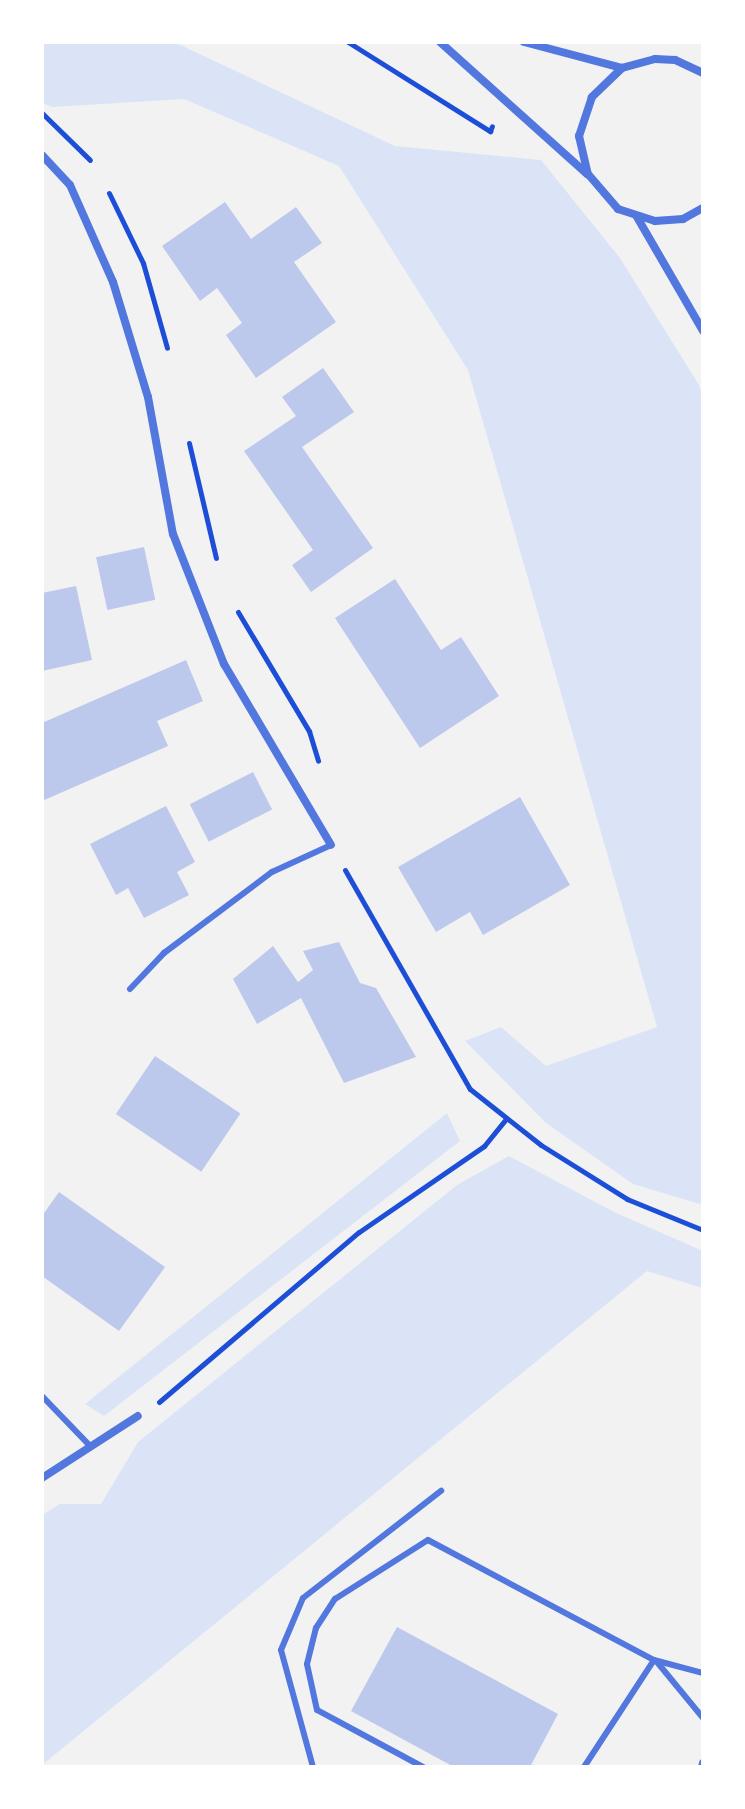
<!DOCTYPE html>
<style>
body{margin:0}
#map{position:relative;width:745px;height:1809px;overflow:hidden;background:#f2f2f2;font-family:Helvetica,sans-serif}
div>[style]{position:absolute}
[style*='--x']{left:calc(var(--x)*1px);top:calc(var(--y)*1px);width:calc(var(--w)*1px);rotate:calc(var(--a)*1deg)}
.green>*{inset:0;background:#dbe4f7}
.building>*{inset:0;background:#bdc9ec;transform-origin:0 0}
.path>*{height:5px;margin:-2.5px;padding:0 2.5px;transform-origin:2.5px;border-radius:2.5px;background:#1d4ed8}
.service>*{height:6px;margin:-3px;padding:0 3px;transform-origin:3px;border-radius:3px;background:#5277de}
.minor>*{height:8px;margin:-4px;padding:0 4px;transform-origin:4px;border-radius:4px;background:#5277de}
span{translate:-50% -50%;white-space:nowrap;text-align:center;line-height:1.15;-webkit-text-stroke:8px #fff;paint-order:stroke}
.frame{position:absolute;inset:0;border:44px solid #fff;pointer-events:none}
</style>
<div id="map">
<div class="green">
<i style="clip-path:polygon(42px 42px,174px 42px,395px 146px,541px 160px,620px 258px,699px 385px,703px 400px,703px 1205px,633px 1184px,546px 1123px,465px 1041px,501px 1027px,546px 1066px,657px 1027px,468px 370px,339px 166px,184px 99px,52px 107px,42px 103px)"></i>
<i style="clip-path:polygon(447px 1113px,460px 1141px,104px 1416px,85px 1404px)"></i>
<i style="clip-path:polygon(509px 1156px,614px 1212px,703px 1251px,703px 1288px,647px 1271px,42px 1765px,42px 1515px,60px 1504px,101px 1504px,138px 1442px,457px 1185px)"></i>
</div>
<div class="building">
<i style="clip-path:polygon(225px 202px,251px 239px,296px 207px,322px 243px,294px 262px,336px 322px,256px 378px,226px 335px,242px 323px,217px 288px,200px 301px,162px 246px)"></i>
<i style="clip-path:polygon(323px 368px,354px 412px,302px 447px,373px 548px,311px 592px,292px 565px,313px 550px,244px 451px,296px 416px,282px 397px)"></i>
<i style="left:144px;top:547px;width:54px;height:49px;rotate:78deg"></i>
<i style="clip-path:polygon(395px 579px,441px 650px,461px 637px,499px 696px,420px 748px,335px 618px)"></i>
<i style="clip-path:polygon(76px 586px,92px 660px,42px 671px,42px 593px)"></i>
<i style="clip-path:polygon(186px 660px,203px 701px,157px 721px,168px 746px,42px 801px,42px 723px)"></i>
<i style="left:253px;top:772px;width:42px;height:71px;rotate:63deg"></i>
<i style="clip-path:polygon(520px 797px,570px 885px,483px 935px,470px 912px,436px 932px,398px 867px)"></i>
<i style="clip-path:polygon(166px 806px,195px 862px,177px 872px,189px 895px,144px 918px,128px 888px,116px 895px,90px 844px)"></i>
<i style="clip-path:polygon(339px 942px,360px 983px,376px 988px,416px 1057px,344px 1083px,301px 998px,257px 1024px,233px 979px,273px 946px,298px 982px,313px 970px,303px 951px)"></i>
<i style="left:155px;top:1056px;width:103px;height:70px;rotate:34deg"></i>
<i style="clip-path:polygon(59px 1192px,165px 1267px,119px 1331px,42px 1276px,42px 1216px)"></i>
<i style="clip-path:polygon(397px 1627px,558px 1714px,530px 1767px,454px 1767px,351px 1711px)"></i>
</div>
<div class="path">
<i style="--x:348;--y:42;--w:168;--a:32.1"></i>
<i style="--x:490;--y:131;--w:5;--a:-68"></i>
<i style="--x:42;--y:113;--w:67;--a:44.4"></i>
<i style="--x:109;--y:193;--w:78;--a:64.1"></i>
<i style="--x:143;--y:263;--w:88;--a:74.2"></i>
<i style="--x:189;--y:443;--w:118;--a:76.8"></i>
<i style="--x:238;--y:612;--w:139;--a:59.2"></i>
<i style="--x:309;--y:731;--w:31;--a:73"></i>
<i style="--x:345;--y:870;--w:252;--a:60.3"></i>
<i style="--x:470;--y:1089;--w:90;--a:38.3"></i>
<i style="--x:541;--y:1145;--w:102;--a:32.1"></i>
<i style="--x:627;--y:1199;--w:82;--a:22.2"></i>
<i style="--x:159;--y:1402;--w:262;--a:-40.4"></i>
<i style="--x:359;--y:1232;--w:152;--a:-34.5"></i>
<i style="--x:484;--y:1146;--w:33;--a:-51"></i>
</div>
<div class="service">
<i style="--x:130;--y:989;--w:50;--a:-46.6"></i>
<i style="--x:164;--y:953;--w:135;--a:-36.9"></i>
<i style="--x:272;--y:872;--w:65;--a:-24.6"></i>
<i style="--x:42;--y:1396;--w:71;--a:46.1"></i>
<i style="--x:657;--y:1662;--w:72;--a:50.6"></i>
<i style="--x:313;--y:1767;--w:121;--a:-105.3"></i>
<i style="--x:281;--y:1650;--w:56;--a:-67.1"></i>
<i style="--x:303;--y:1598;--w:175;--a:-37.8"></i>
<i style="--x:423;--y:1767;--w:120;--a:-151.7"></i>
<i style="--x:317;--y:1710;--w:47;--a:-102.3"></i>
<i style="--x:307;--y:1664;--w:37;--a:-76"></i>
<i style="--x:316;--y:1628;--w:35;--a:-57"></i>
<i style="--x:335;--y:1599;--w:110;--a:-32.4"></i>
<i style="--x:428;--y:1540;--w:256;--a:28"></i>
<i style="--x:654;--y:1660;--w:51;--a:14.9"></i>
<i style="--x:584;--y:1767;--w:128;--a:-56.8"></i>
</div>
<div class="minor">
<i style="--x:440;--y:42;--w:198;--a:41.9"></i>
<i style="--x:524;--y:42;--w:101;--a:14.9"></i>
<i style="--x:703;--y:73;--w:31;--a:-155"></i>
<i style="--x:675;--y:60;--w:20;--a:-177"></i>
<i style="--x:655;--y:59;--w:34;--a:165"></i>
<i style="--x:622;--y:68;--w:42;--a:136"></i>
<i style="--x:592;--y:97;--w:41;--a:108.4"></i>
<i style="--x:579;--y:136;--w:39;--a:77"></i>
<i style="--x:588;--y:174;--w:46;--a:49.4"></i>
<i style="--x:618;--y:209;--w:39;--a:18"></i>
<i style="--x:655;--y:221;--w:28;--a:-4"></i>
<i style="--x:683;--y:219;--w:23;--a:-29"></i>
<i style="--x:42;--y:155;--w:41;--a:47"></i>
<i style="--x:70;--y:185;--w:106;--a:66.1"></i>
<i style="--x:113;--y:282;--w:120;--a:73.1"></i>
<i style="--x:148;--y:397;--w:139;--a:79.7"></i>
<i style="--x:173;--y:534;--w:140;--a:68.6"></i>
<i style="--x:224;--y:664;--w:210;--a:59.4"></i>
<i style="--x:637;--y:217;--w:132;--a:59.9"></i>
<i style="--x:42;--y:1478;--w:114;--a:-32.9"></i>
<i style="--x:702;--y:1767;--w:4;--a:-76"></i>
</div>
<div class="frame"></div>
</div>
